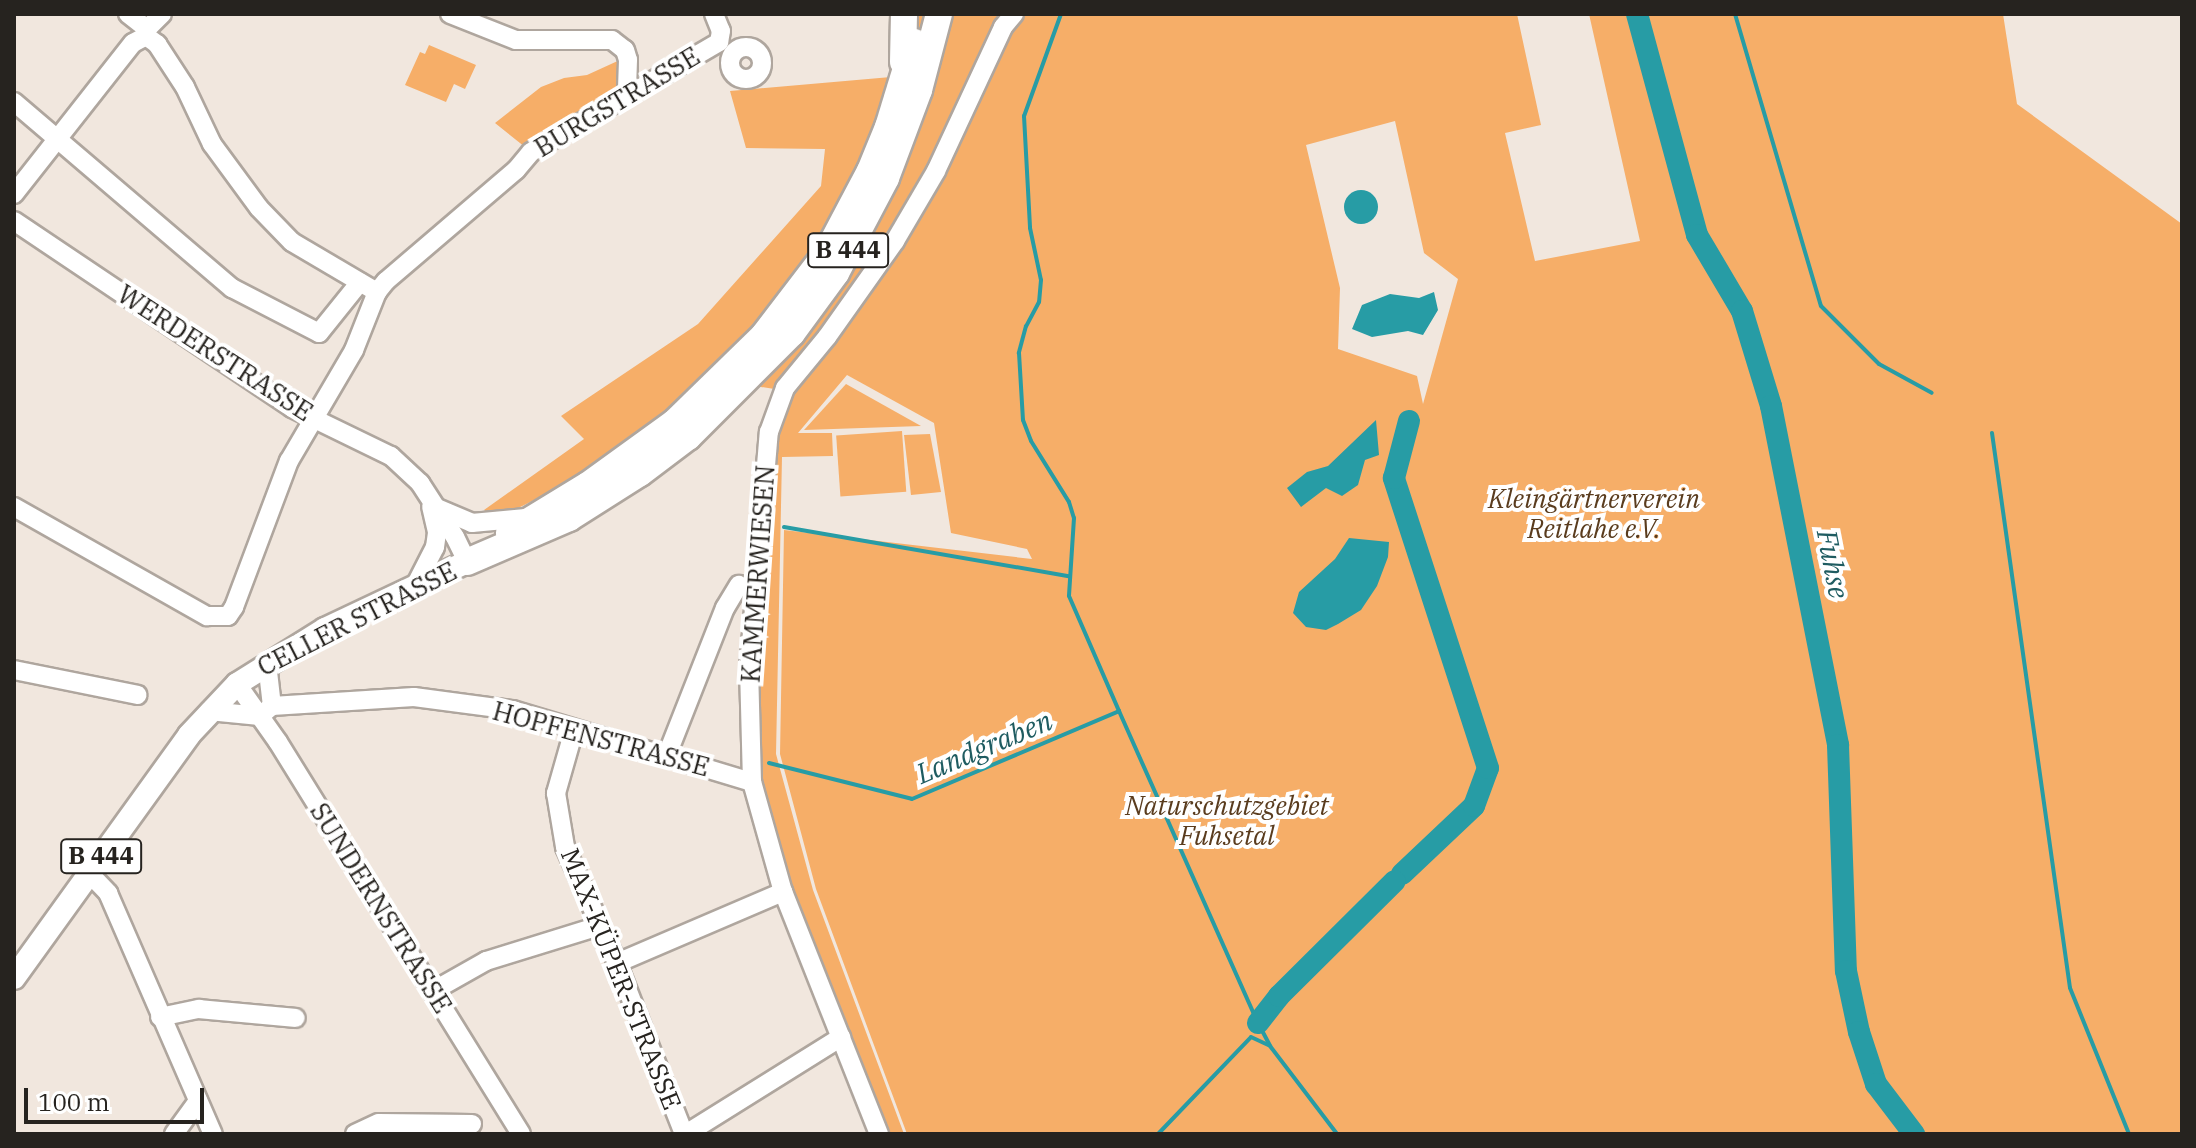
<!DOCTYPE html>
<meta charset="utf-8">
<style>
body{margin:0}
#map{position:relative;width:2196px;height:1148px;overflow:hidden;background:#f1e7de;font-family:"IBM Plex Serif",serif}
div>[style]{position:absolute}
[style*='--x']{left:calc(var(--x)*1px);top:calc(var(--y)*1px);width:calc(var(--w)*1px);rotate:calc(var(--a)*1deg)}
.green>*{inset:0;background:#f6ae68;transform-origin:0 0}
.water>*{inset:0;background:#279ca5}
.round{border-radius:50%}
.stream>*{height:4px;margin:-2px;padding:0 2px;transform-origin:2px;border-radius:2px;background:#279ca5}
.river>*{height:22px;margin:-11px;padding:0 11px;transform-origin:11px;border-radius:11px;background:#279ca5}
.roads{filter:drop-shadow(2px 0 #afa69e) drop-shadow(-2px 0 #afa69e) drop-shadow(0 2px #afa69e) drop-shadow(0 -2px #afa69e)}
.minor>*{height:18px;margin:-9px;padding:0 9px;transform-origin:9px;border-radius:9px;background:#fff}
.minor>.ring{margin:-9px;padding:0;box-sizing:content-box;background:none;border:18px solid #fff;border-radius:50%}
.major>*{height:22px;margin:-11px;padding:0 11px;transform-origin:11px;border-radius:11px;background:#fff}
.highway>*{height:26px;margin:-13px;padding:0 13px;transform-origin:13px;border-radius:13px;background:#fff}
span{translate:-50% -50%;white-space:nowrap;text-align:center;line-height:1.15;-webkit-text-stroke:8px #fff;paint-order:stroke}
.shield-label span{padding:2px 6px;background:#fff;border:2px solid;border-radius:6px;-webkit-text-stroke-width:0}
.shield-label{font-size:24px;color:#26231f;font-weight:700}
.street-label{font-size:26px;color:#26231f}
.park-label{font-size:26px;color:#5a3c1e;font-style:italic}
.water-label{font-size:28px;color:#1f5c61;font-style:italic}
.frame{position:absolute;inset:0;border:16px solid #26231f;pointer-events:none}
.scale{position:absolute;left:24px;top:1088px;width:180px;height:36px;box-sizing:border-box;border:4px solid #26231f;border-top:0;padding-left:10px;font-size:24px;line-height:28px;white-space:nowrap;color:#26231f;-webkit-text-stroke:6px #fff;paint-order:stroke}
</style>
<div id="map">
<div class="green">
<i style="clip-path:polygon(evenodd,891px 14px,1517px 14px,1541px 125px,1505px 133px,1535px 261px,1640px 241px,1589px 14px,2003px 14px,2017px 104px,2182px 224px,2182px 1134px,907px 1134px,816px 889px,780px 754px,784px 530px,1032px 559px,1027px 549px,951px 533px,934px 423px,847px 375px,798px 433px,832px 433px,833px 456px,782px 457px,776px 754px,813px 890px,904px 1134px,888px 1134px,779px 858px,764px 801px,757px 700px,760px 598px,779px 413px,787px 391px,717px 380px,625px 455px,496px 519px,484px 510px,584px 439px,561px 416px,698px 324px,821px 186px,825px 149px,746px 148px,730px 91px,891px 77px,891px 14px,1395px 121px,1424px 253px,1458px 279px,1423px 404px,1417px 376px,1338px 349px,1340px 288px,1306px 145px,1395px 121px)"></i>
<i style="clip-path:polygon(429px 45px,476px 65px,465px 89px,454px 84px,446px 102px,405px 85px,420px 52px,425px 54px)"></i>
<i style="clip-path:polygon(622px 59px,622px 89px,525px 147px,495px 123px,541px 87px,564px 78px,587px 75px)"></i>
<i style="clip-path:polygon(846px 384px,921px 426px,804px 430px)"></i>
<i style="left:902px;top:431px;width:61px;height:66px;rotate:86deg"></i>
<i style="clip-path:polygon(930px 434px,941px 492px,911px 495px,904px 435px)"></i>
</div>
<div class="water">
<i class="round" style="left:1344px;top:190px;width:34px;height:34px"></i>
<i style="clip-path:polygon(1434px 292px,1438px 310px,1423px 335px,1408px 331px,1372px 337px,1352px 329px,1362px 305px,1390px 294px,1419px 298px)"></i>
<i style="clip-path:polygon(1376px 420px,1379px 455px,1365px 460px,1358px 485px,1342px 496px,1326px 488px,1301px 507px,1287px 488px,1307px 472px,1328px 466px)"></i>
<i style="clip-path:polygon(1349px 538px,1389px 542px,1388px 557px,1377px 586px,1361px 610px,1338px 624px,1326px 630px,1306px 627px,1293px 613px,1299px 592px,1335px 559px)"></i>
</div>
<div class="stream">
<i style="--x:1061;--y:14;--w:109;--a:109.9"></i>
<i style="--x:1024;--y:116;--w:112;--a:86.9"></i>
<i style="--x:1030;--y:228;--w:53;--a:78.1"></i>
<i style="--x:1041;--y:280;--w:22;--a:95"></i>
<i style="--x:1039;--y:302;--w:27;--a:118"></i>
<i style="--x:1026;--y:326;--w:28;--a:105"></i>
<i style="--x:1019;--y:353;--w:67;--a:86.6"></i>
<i style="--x:1023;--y:420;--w:22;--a:69"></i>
<i style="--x:1031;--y:441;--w:72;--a:58.1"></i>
<i style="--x:1069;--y:502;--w:17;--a:73"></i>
<i style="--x:1074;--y:518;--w:78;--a:93.7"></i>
<i style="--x:1069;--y:596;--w:125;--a:66.5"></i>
<i style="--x:1119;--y:711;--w:342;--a:66"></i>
<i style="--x:1258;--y:1023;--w:26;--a:62"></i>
<i style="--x:1270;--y:1046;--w:111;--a:52.7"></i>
<i style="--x:1735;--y:14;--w:304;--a:73.6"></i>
<i style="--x:1821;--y:306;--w:82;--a:45"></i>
<i style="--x:1879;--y:364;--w:60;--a:28.7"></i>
<i style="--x:1992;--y:433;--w:560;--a:82"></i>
<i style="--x:2070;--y:988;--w:157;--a:68"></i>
<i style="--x:784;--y:527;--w:289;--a:9.8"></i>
<i style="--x:769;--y:763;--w:147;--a:14.1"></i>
<i style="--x:912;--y:799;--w:225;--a:-23"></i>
<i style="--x:1158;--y:1134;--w:134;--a:-46.2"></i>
<i style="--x:1251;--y:1037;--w:19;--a:25"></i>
</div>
<div class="river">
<i style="--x:1637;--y:14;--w:229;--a:74.8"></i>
<i style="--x:1697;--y:235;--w:88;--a:59.4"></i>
<i style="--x:1742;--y:311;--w:99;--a:73"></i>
<i style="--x:1771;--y:406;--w:346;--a:78.8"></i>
<i style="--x:1838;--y:745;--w:226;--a:88"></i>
<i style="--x:1846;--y:971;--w:62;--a:78"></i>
<i style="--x:1859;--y:1032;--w:55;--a:71.9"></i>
<i style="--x:1876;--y:1084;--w:63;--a:52.8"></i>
<i style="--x:1402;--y:874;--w:99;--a:-43.4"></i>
<i style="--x:1474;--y:806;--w:40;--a:-69.8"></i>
<i style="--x:1488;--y:768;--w:305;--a:-108"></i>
<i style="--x:1394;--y:478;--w:59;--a:-75.3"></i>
<i style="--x:1258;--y:1023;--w:34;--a:-52"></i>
<i style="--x:1279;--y:996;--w:163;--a:-44.8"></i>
</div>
<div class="roads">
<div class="minor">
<i style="--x:128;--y:14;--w:24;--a:38"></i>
<i style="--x:147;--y:29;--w:21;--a:-45"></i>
<i style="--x:450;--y:14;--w:71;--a:21.5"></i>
<i style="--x:516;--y:40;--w:96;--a:0"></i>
<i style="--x:612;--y:40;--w:16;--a:38"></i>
<i style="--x:625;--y:50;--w:10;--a:73"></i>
<i style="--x:628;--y:60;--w:33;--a:92"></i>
<i style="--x:714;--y:14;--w:18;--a:68"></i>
<i style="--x:721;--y:31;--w:11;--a:100"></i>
<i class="ring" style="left:730px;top:47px;width:14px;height:14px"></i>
<i style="--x:14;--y:102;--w:287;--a:40.5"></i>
<i style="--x:232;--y:288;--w:98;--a:27.3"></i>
<i style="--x:319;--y:333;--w:65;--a:-51.2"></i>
<i style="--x:14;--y:194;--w:192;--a:-51.8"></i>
<i style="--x:133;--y:43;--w:15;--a:-28"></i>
<i style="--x:146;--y:36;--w:14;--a:36"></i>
<i style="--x:157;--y:44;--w:51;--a:56.9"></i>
<i style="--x:185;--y:87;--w:63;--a:64.7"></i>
<i style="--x:212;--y:144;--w:79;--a:53.7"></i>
<i style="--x:259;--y:208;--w:47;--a:45.9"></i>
<i style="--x:292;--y:242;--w:99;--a:30.5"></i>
<i style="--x:14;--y:221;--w:335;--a:33.9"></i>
<i style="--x:292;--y:408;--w:110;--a:25.9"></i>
<i style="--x:391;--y:456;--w:40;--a:43"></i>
<i style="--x:420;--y:483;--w:64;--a:57.1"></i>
<i style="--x:455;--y:537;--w:28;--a:64"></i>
<i style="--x:14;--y:507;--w:222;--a:29.5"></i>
<i style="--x:207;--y:616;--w:21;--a:0"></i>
<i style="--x:228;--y:616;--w:11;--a:-56"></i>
<i style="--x:234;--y:607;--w:156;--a:-69.4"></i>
<i style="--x:289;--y:461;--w:129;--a:-59.6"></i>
<i style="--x:354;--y:350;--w:62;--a:-68.4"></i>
<i style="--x:377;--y:292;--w:14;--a:-51"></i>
<i style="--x:386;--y:281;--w:171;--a:-40.5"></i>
<i style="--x:516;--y:170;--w:23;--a:-50"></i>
<i style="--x:531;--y:152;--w:218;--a:-30.3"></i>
<i style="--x:437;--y:508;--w:38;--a:23"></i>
<i style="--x:472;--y:523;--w:54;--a:-5.3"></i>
<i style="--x:414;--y:588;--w:46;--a:-62.9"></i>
<i style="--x:435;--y:547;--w:15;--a:-82"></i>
<i style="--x:437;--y:532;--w:26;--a:-103"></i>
<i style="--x:267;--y:663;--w:43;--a:83.4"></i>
<i style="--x:14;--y:670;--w:126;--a:11.4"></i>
<i style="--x:237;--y:684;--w:71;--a:54.7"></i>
<i style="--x:278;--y:742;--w:461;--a:58.2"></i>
<i style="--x:209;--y:711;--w:51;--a:5.6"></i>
<i style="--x:260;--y:716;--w:16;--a:-40"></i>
<i style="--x:272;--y:706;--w:142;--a:-3.6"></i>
<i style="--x:414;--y:697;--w:100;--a:7.5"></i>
<i style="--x:513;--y:710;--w:250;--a:16.8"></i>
<i style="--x:574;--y:730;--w:66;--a:105.9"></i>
<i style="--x:556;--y:793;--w:55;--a:80.5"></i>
<i style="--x:565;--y:847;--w:127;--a:65.9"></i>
<i style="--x:617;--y:963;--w:184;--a:68.6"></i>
<i style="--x:667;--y:755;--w:158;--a:-68.5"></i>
<i style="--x:725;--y:608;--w:27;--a:-59"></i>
<i style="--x:89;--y:873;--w:28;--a:46"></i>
<i style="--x:108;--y:893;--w:263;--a:66.5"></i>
<i style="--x:617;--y:963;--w:181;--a:-23.2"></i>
<i style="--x:433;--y:991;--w:61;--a:-29.5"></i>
<i style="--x:486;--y:961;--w:118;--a:-17.2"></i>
<i style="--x:160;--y:1017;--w:40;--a:-12"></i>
<i style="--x:199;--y:1009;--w:97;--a:5.3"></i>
<i style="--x:174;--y:1134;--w:41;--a:-54"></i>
<i style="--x:355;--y:1134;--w:26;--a:-25"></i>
<i style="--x:379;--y:1123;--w:93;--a:0.6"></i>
<i style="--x:686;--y:1134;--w:183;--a:-32"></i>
<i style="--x:879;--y:1134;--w:260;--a:-111.6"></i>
<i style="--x:783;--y:892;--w:114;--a:-105.7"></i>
<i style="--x:752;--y:782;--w:114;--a:-91.5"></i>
<i style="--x:749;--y:668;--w:237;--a:-85.2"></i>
<i style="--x:769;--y:432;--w:47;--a:-70"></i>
<i style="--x:785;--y:388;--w:66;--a:-50.5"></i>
<i style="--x:827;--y:337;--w:118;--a:-54.7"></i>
<i style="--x:895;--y:241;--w:81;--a:-59.6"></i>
<i style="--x:936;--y:171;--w:159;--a:-65"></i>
<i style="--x:1003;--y:27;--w:17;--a:-50"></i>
</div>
<div class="major">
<i style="--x:14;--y:978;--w:299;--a:-54.2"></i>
<i style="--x:189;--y:735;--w:70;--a:-46.7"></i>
<i style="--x:237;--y:684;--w:104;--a:-32"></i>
<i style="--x:325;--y:629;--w:157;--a:-25.3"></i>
</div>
<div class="highway">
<i style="--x:903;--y:62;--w:48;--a:-88.8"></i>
<i style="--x:509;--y:533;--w:92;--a:-31.3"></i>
<i style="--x:588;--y:485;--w:107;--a:-35.9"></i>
<i style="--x:675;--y:422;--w:124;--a:-44.3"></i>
<i style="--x:764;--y:335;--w:102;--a:-52.6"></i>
<i style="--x:826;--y:254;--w:94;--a:-62.1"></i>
<i style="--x:870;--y:171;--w:48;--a:-67.8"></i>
<i style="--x:888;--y:127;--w:89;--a:-73"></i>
<i style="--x:467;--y:562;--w:111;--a:-23.3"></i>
<i style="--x:569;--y:518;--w:84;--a:-32.4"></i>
<i style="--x:640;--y:473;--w:60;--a:-36.9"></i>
<i style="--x:688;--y:437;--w:147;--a:-45"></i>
<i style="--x:792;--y:333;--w:74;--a:-53.7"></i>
<i style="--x:836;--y:273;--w:107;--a:-62.2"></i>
<i style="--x:886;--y:178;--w:94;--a:-69.4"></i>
<i style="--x:919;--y:90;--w:79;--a:-75.3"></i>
</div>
</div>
<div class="shield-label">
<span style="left:848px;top:250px">B 444</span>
<span style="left:101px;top:856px">B 444</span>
</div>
<div class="street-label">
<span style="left:617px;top:102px;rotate:-31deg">BURGSTRASSE</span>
<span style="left:215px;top:353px;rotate:33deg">WERDERSTRASSE</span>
<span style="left:758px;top:574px;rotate:-86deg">KAMMERWIESEN</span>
<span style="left:357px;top:619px;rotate:-27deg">CELLER STRASSE</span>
<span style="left:601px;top:739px;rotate:15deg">HOPFENSTRASSE</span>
<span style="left:381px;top:908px;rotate:58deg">SUNDERNSTRASSE</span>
<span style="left:621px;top:979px;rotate:68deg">MAX-KÜPER-STRASSE</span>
</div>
<div class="park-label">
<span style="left:1594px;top:514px">Kleingärtnerverein<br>Reitlahe e.V.</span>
<span style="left:1227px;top:821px">Naturschutzgebiet<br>Fuhsetal</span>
</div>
<div class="water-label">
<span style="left:1833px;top:564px;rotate:79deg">Fuhse</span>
<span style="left:984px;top:747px;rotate:-23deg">Landgraben</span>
</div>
<div class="frame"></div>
<div class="scale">100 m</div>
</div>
